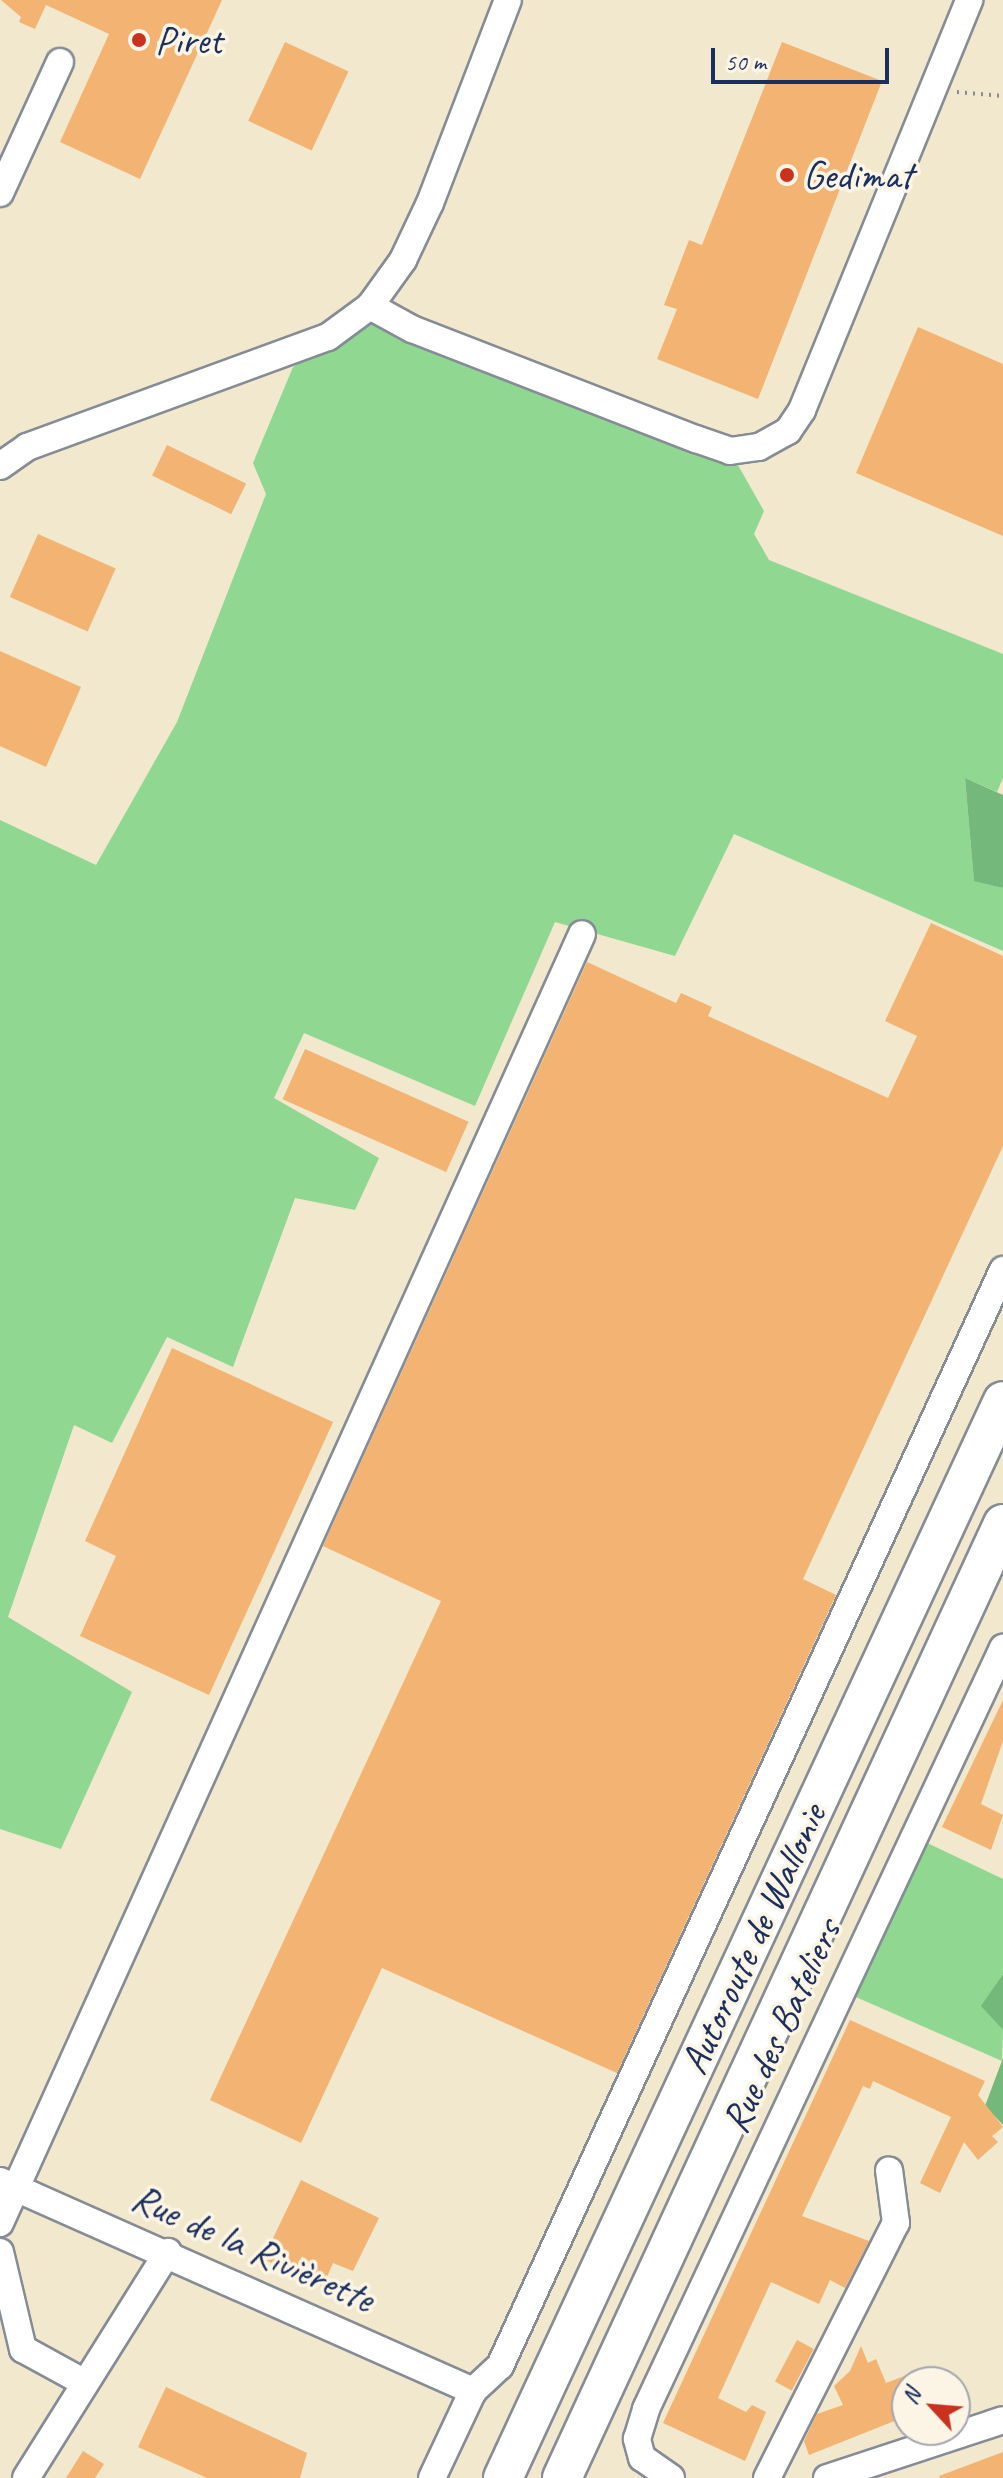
<!DOCTYPE html>
<meta charset="utf-8">
<style>
body{margin:0}
#map{position:relative;width:1003px;height:2478px;overflow:hidden;background:#f1e8cd;font-family:Caveat,sans-serif}
div>[style]{position:absolute}
[style*='--x']{left:calc(var(--x)*1px);top:calc(var(--y)*1px);width:calc(var(--w)*1px);rotate:calc(var(--a)*1deg)}
.green>*{inset:0;background:#90d791}
.forest>*{inset:0;background:#74b87b}
.building>*{inset:0;background:#f2b373;transform-origin:0 0}
.path>*{height:4px;margin-top:-2px;transform-origin:0;background:repeating-linear-gradient(90deg,#868c96 0 2px,transparent 0 8px)}
.roads{filter:drop-shadow(2px 0 #868c96) drop-shadow(-2px 0 #868c96) drop-shadow(0 2px #868c96) drop-shadow(0 -2px #868c96)}
.minor>*{height:26px;margin:-13px;padding:0 13px;transform-origin:13px;border-radius:13px;background:#fff}
.highway>*{height:38px;margin:-19px;padding:0 19px;transform-origin:19px;border-radius:19px;background:#fff}
.dots>*{width:22px;height:22px;translate:-50% -50%;box-sizing:border-box;border:4px solid #fcf5e5;border-radius:50%}
span{translate:-50% -50%;white-space:nowrap;text-align:center;line-height:1.15;-webkit-text-stroke:7px #fcf5e5;paint-order:stroke}
.poi-label{font-size:40px;color:#1b2f5e}
.left{translate:0 -50%;text-align:left}
.street-label{font-size:40px;color:#1b2f5e}
.north{position:absolute;left:891px;top:2366px;width:80px;height:80px;box-sizing:border-box;background:#fcf5e5;border:2px solid #a2a6af;border-radius:50%;rotate:296deg;font-size:22px;font-weight:700;line-height:32px;text-align:center;color:#1b2f5e}
.north::after{content:'';display:block;margin:auto;width:28px;height:36px;background:#c8321e;clip-path:polygon(50% 0,100% 100%,50% 72%,0 100%)}
.scale{position:absolute;left:711px;top:48px;width:178px;height:36px;box-sizing:border-box;border:4px solid #1b2f5e;border-top:0;padding-left:10px;font-size:24px;line-height:28px;white-space:nowrap;color:#1b2f5e;-webkit-text-stroke:6px #fcf5e5;paint-order:stroke}
</style>
<div id="map">
<div class="green">
<i style="clip-path:polygon(381px 312px,730px 451px,764px 511px,754px 534px,769px 560px,1003px 654px,1003px 778px,997px 792px,965px 778px,974px 880px,1003px 888px,1003px 951px,734px 834px,675px 956px,555px 922px,475px 1106px,304px 1033px,274px 1098px,379px 1158px,355px 1210px,295px 1198px,233px 1367px,167px 1337px,112px 1443px,74px 1425px,8px 1617px,132px 1692px,61px 1849px,0 1829px,0 820px,96px 865px,177px 722px,266px 494px,253px 463px,293px 367px)"></i>
<i style="clip-path:polygon(923px 1841px,1003px 1879px,1003px 1974px,982px 2006px,1003px 2030px,1002px 2061px,849px 1994px)"></i>
</div>
<div class="forest">
<i style="clip-path:polygon(965px 778px,1003px 795px,1003px 888px,974px 881px)"></i>
<i style="clip-path:polygon(1003px 1974px,1003px 2030px,981px 2006px)"></i>
<i style="clip-path:polygon(1003px 2058px,1003px 2125px,985px 2106px)"></i>
</div>
<div class="building">
<i style="clip-path:polygon(1px 0,222px 0,140px 179px,60px 142px,109px 34px,46px 5px,35px 29px,19px 22px,21px 17px)"></i>
<i style="left:285px;top:42px;width:70px;height:87px;rotate:25deg"></i>
<i style="clip-path:polygon(782px 42px,882px 81px,758px 399px,657px 359px,677px 309px,664px 305px,689px 240px,702px 245px)"></i>
<i style="clip-path:polygon(918px 327px,1003px 364px,1003px 536px,856px 473px)"></i>
<i style="left:167px;top:445px;width:88px;height:34px;rotate:26deg"></i>
<i style="left:38px;top:534px;width:85px;height:69px;rotate:24deg"></i>
<i style="clip-path:polygon(0 651px,81px 687px,46px 767px,0 746px)"></i>
<i style="clip-path:polygon(931px 923px,1003px 956px,1003px 1146px,803px 1579px,836px 1595px,617px 2073px,382px 1968px,301px 2143px,210px 2100px,441px 1601px,323px 1546px,587px 962px,676px 1003px,681px 993px,712px 1007px,708px 1016px,888px 1098px,917px 1036px,885px 1021px)"></i>
<i style="left:305px;top:1049px;width:179px;height:55px;rotate:24deg"></i>
<i style="clip-path:polygon(172px 1348px,333px 1422px,209px 1695px,80px 1636px,116px 1556px,85px 1541px)"></i>
<i style="clip-path:polygon(1003px 1700px,1003px 1741px,981px 1804px,1003px 1815px,991px 1850px,942px 1827px)"></i>
<i style="clip-path:polygon(850px 2020px,985px 2081px,978px 2095px,1003px 2127px,992px 2136px,998px 2142px,978px 2160px,964px 2142px,940px 2193px,920px 2183px,951px 2117px,873px 2081px,870px 2089px,863px 2086px,802px 2216px,869px 2241px,845px 2288px,830px 2280px,819px 2304px,771px 2282px,718px 2398px,746px 2412px,752px 2405px,766px 2412px,745px 2461px,663px 2423px)"></i>
<i style="clip-path:polygon(301px 2180px,379px 2218px,353px 2271px,333px 2263px,323px 2286px,263px 2259px)"></i>
<i style="left:797px;top:2340px;width:19px;height:47px;rotate:28deg"></i>
<i style="clip-path:polygon(861px 2346px,868px 2363px,876px 2359px,886px 2383px,907px 2375px,907px 2416px,809px 2455px,804px 2441px,817px 2414px,843px 2405px,834px 2386px,850px 2371px)"></i>
<i style="clip-path:polygon(166px 2387px,307px 2453px,300px 2478px,207px 2478px,138px 2447px)"></i>
<i style="clip-path:polygon(83px 2451px,104px 2464px,95px 2478px,66px 2478px)"></i>
<i style="clip-path:polygon(1003px 2452px,1003px 2478px,940px 2478px,939px 2476px)"></i>
</div>
<div class="path">
<i style="--x:957;--y:92;--w:46;--a:5"></i>
</div>
<div class="roads">
<div class="minor">
<i style="--x:0;--y:193;--w:144;--a:-65.4"></i>
<i style="--x:370;--y:306;--w:48;--a:28.7"></i>
<i style="--x:412;--y:329;--w:305;--a:21.2"></i>
<i style="--x:696;--y:439;--w:36;--a:19"></i>
<i style="--x:730;--y:451;--w:29;--a:-8"></i>
<i style="--x:759;--y:447;--w:33;--a:-29"></i>
<i style="--x:788;--y:431;--w:25;--a:-56"></i>
<i style="--x:802;--y:410;--w:443;--a:-67.8"></i>
<i style="--x:0;--y:466;--w:33;--a:-35"></i>
<i style="--x:27;--y:447;--w:320;--a:-20.1"></i>
<i style="--x:328;--y:337;--w:52;--a:-36.4"></i>
<i style="--x:370;--y:306;--w:57;--a:-54.3"></i>
<i style="--x:403;--y:260;--w:63;--a:-64.7"></i>
<i style="--x:430;--y:203;--w:217;--a:-69"></i>
<i style="--x:0;--y:2181;--w:518;--a:23.94"></i>
<i style="--x:0;--y:2223;--w:1414;--a:-65.7"></i>
<i style="--x:0;--y:2252;--w:100;--a:76.7"></i>
<i style="--x:23;--y:2349;--w:71;--a:28.7"></i>
<i style="--x:26;--y:2478;--w:267;--a:-57.9"></i>
<i style="--x:432;--y:2478;--w:96;--a:-64.8"></i>
<i style="--x:473;--y:2391;--w:37;--a:-43"></i>
<i style="--x:500;--y:2366;--w:1206;--a:-65.35"></i>
<i style="--x:671;--y:2478;--w:35;--a:-145"></i>
<i style="--x:642;--y:2458;--w:20;--a:-105"></i>
<i style="--x:637;--y:2439;--w:31;--a:-73"></i>
<i style="--x:646;--y:2409;--w:841;--a:-64.87"></i>
<i style="--x:767;--y:2478;--w:286;--a:-63.2"></i>
<i style="--x:896;--y:2223;--w:53;--a:-97.5"></i>
<i style="--x:827;--y:2478;--w:185;--a:-18.2"></i>
</div>
<div class="highway">
<i style="--x:503;--y:2478;--w:1187;--a:-65.1"></i>
<i style="--x:562;--y:2478;--w:1051;--a:-65.19"></i>
</div>
</div>
<div class="dots">
<i style="left:139px;top:40px;background:#c8321e"></i>
<i style="left:787px;top:175px;background:#c8321e"></i>
</div>
<div class="poi-label">
<span class="left" style="left:155px;top:40px">Piret</span>
<span class="left" style="left:803px;top:175px">Gedimat</span>
</div>
<div class="street-label">
<span style="left:753px;top:1939px;rotate:-65deg">Autoroute de Wallonie</span>
<span style="left:781px;top:2026px;rotate:-65deg">Rue des Bateliers</span>
<span style="left:253px;top:2248px;rotate:24deg">Rue de la Rivièrette</span>
</div>
<div class="north">N</div>
<div class="scale">50 m</div>
</div>
